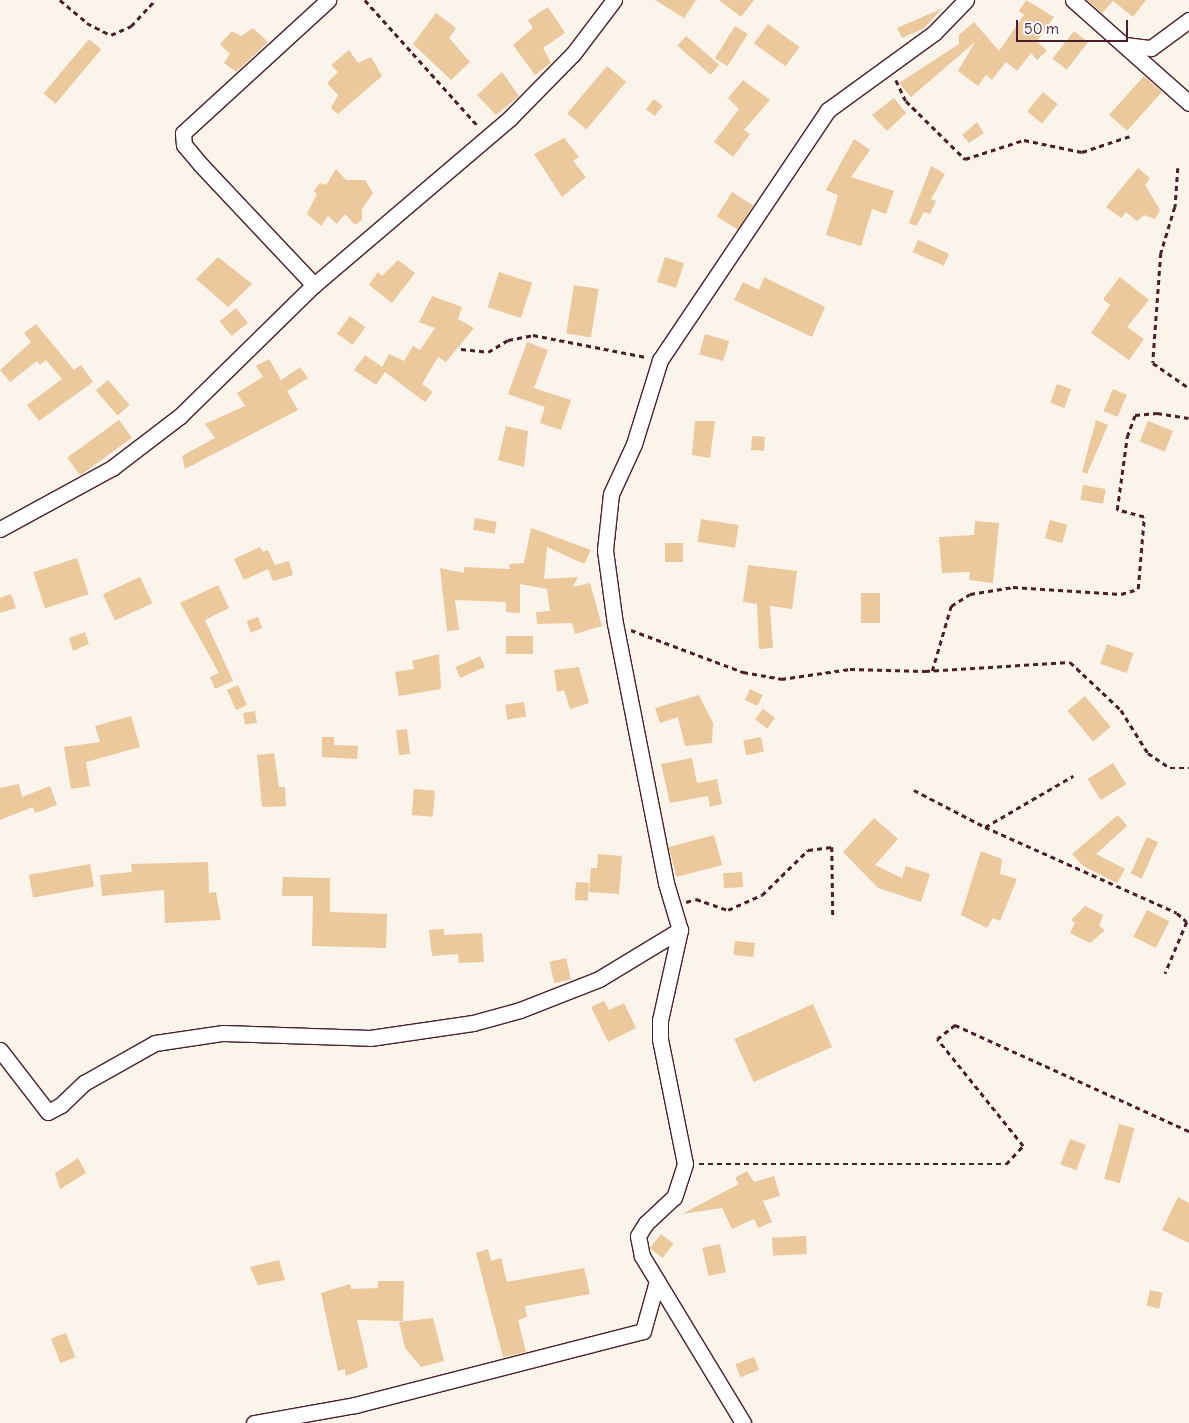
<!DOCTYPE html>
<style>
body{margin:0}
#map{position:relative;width:1189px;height:1423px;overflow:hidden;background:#fbf4eb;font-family:Delius,sans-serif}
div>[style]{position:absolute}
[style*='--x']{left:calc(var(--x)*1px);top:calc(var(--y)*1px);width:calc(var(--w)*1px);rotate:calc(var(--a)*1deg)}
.building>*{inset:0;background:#ecc89d;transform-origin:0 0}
.path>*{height:2.5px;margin-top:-1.25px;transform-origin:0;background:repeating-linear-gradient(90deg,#4a1f2b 0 5px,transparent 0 9px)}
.roads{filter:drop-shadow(1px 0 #4a1f2b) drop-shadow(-1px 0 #4a1f2b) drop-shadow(0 1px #4a1f2b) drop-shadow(0 -1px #4a1f2b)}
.street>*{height:15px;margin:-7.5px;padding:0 7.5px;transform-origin:7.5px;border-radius:7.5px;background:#fff}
span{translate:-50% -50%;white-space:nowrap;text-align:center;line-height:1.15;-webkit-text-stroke:4.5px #fff;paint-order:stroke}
.scale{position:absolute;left:1016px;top:20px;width:112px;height:22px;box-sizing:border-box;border:2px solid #4a1f2b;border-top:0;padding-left:6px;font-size:15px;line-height:18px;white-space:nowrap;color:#4a1f2b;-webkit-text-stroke:4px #fff;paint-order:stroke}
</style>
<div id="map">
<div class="building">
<i style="clip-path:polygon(655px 0,696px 0,684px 18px)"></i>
<i style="clip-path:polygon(719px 0,754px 0,741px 17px)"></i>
<i style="clip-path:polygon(1026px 0,1054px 17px,1037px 41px,1047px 51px,1037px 60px,1031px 53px,1017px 71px,1006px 62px,992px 80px,986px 75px,978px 86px,958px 71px,975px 42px,911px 97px,899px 83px,959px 44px,959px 35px,974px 22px,999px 51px,1024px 15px,1019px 11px)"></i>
<i style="clip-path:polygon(1087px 0,1146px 0,1133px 17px,1113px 1px,1102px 13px)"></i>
<i style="clip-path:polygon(548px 7px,565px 33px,543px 48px,551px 63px,535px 75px,513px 45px,533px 28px,528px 20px)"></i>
<i style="clip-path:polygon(943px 8px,923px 29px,902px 38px,897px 28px)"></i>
<i style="clip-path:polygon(436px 13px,456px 28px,449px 38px,470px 62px,451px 80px,413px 44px)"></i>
<i style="left:768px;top:24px;width:39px;height:24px;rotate:36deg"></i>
<i style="left:735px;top:26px;width:15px;height:38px;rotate:32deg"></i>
<i style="clip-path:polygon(253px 28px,268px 42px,236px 72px,224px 63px,230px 54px,220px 44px,232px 31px,241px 36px)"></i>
<i style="left:1074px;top:31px;width:18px;height:35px;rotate:38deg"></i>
<i style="left:686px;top:36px;width:44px;height:13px;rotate:41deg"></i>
<i style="left:89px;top:39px;width:16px;height:71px;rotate:40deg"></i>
<i style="clip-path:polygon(349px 50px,358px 63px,371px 57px,382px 76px,338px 114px,331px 108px,338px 95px,327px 83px,338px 72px,331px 65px)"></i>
<i style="left:607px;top:66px;width:25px;height:62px;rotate:40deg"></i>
<i style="clip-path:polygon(502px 72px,519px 96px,496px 115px,477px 95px)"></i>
<i style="left:1144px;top:76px;width:24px;height:52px;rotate:42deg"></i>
<i style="clip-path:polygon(743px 80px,770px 100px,744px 130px,750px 134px,733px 157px,714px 142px,739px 109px,728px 98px)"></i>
<i style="left:1043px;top:92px;width:19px;height:25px;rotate:39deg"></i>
<i style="clip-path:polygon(894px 98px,906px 113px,887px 131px,872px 115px)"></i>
<i style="left:654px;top:99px;width:11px;height:13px;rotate:38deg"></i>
<i style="clip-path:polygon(977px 122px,984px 133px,969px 143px,962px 135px)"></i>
<i style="clip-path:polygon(564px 138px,579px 157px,573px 161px,586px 177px,562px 197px,534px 154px)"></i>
<i style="clip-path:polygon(854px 139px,870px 150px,851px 177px,894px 191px,886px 214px,872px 209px,861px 246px,826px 235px,838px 195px,826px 190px)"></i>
<i style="clip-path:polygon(931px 166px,945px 174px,931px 199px,936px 201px,930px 214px,924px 212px,916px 226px,909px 223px)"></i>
<i style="clip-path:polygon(1138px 168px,1150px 178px,1145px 185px,1160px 210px,1155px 219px,1144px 215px,1137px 221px,1126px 212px,1121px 218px,1106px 207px)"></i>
<i style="clip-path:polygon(336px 169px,346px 180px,365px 180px,373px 193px,362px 209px,362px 220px,355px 225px,345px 214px,337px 224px,328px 216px,321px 226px,307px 214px,317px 194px,314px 191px,320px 183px,326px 185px)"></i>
<i style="left:732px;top:192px;width:25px;height:29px;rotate:32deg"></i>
<i style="left:918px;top:240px;width:34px;height:13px;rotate:24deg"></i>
<i style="clip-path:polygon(218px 257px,252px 284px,228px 307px,196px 279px)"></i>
<i style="left:665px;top:257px;width:20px;height:26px;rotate:18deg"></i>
<i style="clip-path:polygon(398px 260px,415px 273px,392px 303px,369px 285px,378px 272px,382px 276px)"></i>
<i style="left:499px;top:272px;width:35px;height:37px;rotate:18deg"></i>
<i style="clip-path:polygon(764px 277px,825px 307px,812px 337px,734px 300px,743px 282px,759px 290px)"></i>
<i style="clip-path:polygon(1120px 277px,1149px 300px,1127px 327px,1144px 339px,1129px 360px,1091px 333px,1110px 305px,1103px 299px)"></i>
<i style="left:574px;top:285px;width:25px;height:49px;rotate:9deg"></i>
<i style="clip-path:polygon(432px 296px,462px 307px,458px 319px,474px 328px,446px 362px,438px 357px,422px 384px,433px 392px,425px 402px,385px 372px,376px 385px,354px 370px,365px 355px,382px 367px,389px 354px,404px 361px,413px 346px,420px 350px,435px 328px,419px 322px)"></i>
<i style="left:236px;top:308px;width:19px;height:21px;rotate:51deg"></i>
<i style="left:350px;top:316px;width:19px;height:22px;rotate:36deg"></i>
<i style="clip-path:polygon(36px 324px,74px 370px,81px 365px,93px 382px,39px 421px,27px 405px,62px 379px,46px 360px,40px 365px,37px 361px,10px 382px,0 370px,31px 342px,24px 333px)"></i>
<i style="left:705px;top:334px;width:25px;height:21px;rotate:16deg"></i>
<i style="clip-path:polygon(527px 342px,548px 350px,534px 388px,571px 400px,561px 430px,540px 423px,545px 407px,508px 394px)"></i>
<i style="clip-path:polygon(269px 359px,281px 380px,300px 367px,308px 378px,287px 391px,298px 410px,185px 469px,182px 456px,215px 438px,205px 424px,245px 406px,237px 393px,263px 377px,256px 366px)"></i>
<i style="left:108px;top:380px;width:33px;height:16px;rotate:49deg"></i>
<i style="left:1057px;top:384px;width:15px;height:20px;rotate:20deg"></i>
<i style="left:1113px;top:389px;width:15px;height:24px;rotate:23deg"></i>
<i style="left:119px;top:420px;width:22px;height:64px;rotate:54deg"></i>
<i style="clip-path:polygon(1096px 420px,1108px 425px,1087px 474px,1082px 472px)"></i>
<i style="clip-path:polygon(695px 421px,715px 421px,710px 458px,692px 455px)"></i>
<i style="left:1148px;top:421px;width:27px;height:22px;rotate:22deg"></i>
<i style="clip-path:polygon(506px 426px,528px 431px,524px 467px,498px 460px)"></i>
<i style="left:752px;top:436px;width:13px;height:14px;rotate:4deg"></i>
<i style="left:1083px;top:485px;width:23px;height:15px;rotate:10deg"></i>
<i style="left:475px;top:518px;width:22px;height:12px;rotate:10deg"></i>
<i style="left:701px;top:519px;width:38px;height:23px;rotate:9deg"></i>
<i style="left:1050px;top:520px;width:18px;height:19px;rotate:16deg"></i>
<i style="clip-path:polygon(975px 521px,999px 523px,993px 583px,969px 580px,970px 572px,942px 573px,939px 537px,974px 535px)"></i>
<i style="clip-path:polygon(531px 528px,591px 550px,584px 564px,547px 547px,544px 579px,578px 577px,573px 587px,590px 583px,602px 626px,575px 634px,572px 623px,537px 624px,536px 612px,550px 611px,547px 589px,520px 584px,520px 613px,506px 612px,506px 602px,455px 600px,459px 630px,447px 631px,440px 568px,464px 573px,464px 567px,510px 569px,509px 564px,524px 563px)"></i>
<i style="left:665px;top:543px;width:18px;height:19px"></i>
<i style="clip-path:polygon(260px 547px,263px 552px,268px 550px,275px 565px,289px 561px,293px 575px,273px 581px,268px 569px,244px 580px,234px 559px)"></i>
<i style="left:77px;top:558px;width:38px;height:46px;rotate:72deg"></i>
<i style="clip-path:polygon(748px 565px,797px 571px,792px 609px,770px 606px,773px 648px,759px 649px,757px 604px,743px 602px)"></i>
<i style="left:140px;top:577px;width:29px;height:41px;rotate:65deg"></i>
<i style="clip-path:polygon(218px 585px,229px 608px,205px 620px,233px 681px,215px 689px,210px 677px,219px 673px,180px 603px)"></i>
<i style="left:861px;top:593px;width:19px;height:30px"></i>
<i style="clip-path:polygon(11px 594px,16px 608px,0 613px,0 598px)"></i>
<i style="left:258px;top:617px;width:12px;height:12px;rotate:70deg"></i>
<i style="clip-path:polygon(85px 632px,89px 644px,73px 651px,69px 638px)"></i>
<i style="left:506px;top:636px;width:27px;height:18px"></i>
<i style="left:1107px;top:644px;width:28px;height:21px;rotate:19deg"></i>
<i style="clip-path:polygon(439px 654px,441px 689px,399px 696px,395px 672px,414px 669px,412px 661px)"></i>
<i style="left:480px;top:656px;width:12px;height:27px;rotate:66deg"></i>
<i style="clip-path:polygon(579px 667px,589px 703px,570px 709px,564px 690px,557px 692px,554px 670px)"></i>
<i style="left:238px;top:685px;width:22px;height:12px;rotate:66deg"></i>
<i style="left:750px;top:689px;width:14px;height:12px;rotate:25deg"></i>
<i style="clip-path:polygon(699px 695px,713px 723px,712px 743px,685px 746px,678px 717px,660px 723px,655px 708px)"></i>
<i style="left:1085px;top:696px;width:40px;height:23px;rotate:50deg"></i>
<i style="left:524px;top:702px;width:15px;height:19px;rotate:82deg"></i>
<i style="left:763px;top:709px;width:15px;height:13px;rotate:37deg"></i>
<i style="left:255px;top:711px;width:12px;height:12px;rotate:81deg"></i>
<i style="clip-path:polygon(131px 716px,140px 747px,86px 762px,90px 786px,71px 789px,64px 747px,100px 742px,95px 726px)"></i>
<i style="left:407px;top:729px;width:25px;height:11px;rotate:83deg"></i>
<i style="clip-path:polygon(322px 737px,334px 737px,334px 745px,358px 746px,357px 759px,322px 757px)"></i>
<i style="left:761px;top:737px;width:15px;height:18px;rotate:79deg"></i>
<i style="clip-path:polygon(274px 753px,279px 787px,285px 787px,286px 806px,262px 807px,257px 755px)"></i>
<i style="clip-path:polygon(692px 758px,697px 783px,717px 779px,722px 804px,710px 807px,708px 796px,670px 803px,661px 764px)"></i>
<i style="left:1113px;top:763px;width:25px;height:30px;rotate:58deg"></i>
<i style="clip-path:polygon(19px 784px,22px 797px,50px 786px,57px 805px,35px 813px,33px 807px,0 820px,0 788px)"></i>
<i style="left:414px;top:789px;width:21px;height:26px;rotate:5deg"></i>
<i style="clip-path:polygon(1118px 815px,1127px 826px,1096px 854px,1125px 869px,1117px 883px,1083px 866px,1072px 854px)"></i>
<i style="clip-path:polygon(874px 818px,898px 839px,875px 865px,902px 878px,906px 866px,930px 874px,921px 902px,878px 888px,843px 852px)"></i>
<i style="left:714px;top:835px;width:31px;height:47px;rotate:75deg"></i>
<i style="left:1147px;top:837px;width:12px;height:40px;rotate:24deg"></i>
<i style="clip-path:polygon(981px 851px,1002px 859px,1000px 874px,1017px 879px,1000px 921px,993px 918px,987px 928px,961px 915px)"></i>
<i style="clip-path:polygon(598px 854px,622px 856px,619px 894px,589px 892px,591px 868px,597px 868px)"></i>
<i style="clip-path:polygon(208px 862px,209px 893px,216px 892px,221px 920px,165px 923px,164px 890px,102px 896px,100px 875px,132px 872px,131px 864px)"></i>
<i style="left:90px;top:864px;width:23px;height:62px;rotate:80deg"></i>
<i style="left:742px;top:872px;width:15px;height:19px;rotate:86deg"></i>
<i style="clip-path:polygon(283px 877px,330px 878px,330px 912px,387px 914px,386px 948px,312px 946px,313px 896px,282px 896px)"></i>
<i style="left:576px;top:882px;width:13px;height:18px;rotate:4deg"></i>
<i style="clip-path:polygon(1085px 906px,1103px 915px,1099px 926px,1105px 930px,1090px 943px,1070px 933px,1075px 923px,1071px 920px)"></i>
<i style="left:1147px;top:910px;width:25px;height:30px;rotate:27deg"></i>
<i style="clip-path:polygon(444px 929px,444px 935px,482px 933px,484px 962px,459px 963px,458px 954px,432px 956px,429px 930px)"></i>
<i style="left:735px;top:941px;width:20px;height:14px;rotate:6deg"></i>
<i style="left:566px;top:958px;width:22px;height:17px;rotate:77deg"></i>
<i style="clip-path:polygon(604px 1001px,609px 1010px,624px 1003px,636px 1028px,608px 1042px,591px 1007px)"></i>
<i style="left:813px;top:1004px;width:47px;height:86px;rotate:66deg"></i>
<i style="left:1119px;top:1124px;width:16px;height:57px;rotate:15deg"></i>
<i style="left:1070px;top:1139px;width:17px;height:27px;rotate:21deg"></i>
<i style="clip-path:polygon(78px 1158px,86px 1173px,60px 1189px,55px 1173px)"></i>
<i style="clip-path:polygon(747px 1171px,754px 1182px,774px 1176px,780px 1196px,763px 1201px,772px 1222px,758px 1228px,754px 1219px,732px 1229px,722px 1208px,682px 1214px,739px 1184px,735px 1178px)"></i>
<i style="clip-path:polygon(1178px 1197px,1189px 1203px,1189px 1243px,1162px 1230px)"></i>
<i style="left:661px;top:1234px;width:16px;height:18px;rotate:38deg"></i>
<i style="left:806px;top:1236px;width:18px;height:34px;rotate:87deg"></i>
<i style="left:720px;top:1244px;width:29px;height:18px;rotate:78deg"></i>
<i style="clip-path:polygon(488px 1249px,491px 1261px,501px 1258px,507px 1282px,584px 1268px,590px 1294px,525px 1306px,527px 1317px,518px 1320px,526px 1352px,503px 1357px,476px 1253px)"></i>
<i style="clip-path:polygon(279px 1260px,285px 1280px,258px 1285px,250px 1267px)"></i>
<i style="clip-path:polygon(378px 1281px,404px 1281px,403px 1321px,357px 1320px,368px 1367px,346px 1376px,345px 1369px,338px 1371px,321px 1293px,350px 1284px,351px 1289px,378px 1288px)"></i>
<i style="left:1150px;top:1290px;width:13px;height:16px;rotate:13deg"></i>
<i style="clip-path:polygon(433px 1318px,444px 1361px,421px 1367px,405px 1348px,399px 1322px)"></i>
<i style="left:66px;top:1333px;width:26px;height:16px;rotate:69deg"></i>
<i style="left:754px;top:1357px;width:14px;height:20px;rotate:69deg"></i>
</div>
<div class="path">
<i style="--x:60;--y:0;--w:35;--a:40"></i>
<i style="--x:87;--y:23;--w:27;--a:27"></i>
<i style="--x:111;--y:35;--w:22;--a:-24"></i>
<i style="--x:131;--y:26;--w:35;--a:-47"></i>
<i style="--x:365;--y:0;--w:169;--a:48.1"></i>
<i style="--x:896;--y:80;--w:23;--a:65"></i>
<i style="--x:906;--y:101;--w:83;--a:44.5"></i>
<i style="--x:965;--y:159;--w:62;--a:-17.9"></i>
<i style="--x:1024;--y:140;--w:59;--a:11.7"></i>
<i style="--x:1082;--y:152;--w:51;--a:-18.4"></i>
<i style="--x:1178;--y:168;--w:39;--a:94"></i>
<i style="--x:1175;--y:207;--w:48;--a:106.9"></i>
<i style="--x:1161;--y:253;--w:110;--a:94.2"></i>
<i style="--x:1153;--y:363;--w:44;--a:34.8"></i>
<i style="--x:461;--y:349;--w:27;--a:6"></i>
<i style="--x:488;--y:352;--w:23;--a:-31"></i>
<i style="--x:508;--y:340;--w:25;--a:-11"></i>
<i style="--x:533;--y:335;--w:115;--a:11"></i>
<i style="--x:631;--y:630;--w:120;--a:20.6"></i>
<i style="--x:743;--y:672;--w:39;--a:10"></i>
<i style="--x:781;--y:679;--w:70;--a:-8.2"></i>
<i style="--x:850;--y:669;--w:75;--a:1.5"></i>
<i style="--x:925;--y:671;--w:145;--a:-3.6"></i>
<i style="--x:1070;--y:662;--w:70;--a:43.3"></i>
<i style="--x:1121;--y:710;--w:51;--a:57.9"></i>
<i style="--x:1148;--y:753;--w:27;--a:34"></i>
<i style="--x:1170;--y:768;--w:19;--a:0"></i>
<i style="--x:932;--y:671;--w:68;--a:-73.7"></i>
<i style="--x:951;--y:606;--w:22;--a:-32"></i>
<i style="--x:970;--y:594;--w:44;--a:-9.2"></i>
<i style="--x:1013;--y:587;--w:108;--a:3.7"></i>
<i style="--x:1121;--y:594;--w:18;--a:-16"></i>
<i style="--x:1138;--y:589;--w:72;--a:-85.2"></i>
<i style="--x:1144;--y:517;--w:28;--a:-165"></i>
<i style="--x:1117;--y:510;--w:74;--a:-82.2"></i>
<i style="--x:1127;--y:437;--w:23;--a:-70"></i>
<i style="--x:1135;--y:415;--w:22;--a:-5"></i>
<i style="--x:1157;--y:413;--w:32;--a:9"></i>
<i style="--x:914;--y:790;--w:80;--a:27.5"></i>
<i style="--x:985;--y:827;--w:102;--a:-30.1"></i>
<i style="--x:985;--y:827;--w:210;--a:24.1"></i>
<i style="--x:1177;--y:913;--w:13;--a:42"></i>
<i style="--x:1187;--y:922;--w:56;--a:112.9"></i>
<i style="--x:686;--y:902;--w:10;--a:-17"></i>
<i style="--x:696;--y:899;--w:34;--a:19"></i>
<i style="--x:728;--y:910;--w:37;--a:-24"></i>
<i style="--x:762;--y:895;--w:64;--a:-44.4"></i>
<i style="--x:808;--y:850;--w:24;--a:-7"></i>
<i style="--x:832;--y:847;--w:68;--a:89.2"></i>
<i style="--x:699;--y:1164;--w:307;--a:0"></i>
<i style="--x:1006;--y:1164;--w:25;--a:-47"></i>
<i style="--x:1023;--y:1146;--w:137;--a:-128.8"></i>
<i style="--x:937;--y:1039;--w:23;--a:-38"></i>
<i style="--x:955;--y:1025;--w:257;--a:24.4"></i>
</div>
<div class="roads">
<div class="street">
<i style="--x:1073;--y:0;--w:155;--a:41.6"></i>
<i style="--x:1125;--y:45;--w:26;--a:7"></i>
<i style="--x:1151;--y:48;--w:47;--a:-36.4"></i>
<i style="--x:314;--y:285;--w:165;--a:-133.3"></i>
<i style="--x:201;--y:165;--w:26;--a:-130"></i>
<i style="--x:184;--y:145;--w:12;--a:-95"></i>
<i style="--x:183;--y:133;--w:197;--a:-42.5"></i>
<i style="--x:0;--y:529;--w:128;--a:-28.6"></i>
<i style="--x:112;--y:468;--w:86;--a:-37.4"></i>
<i style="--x:180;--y:416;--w:187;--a:-44.4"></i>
<i style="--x:314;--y:285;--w:257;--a:-40.4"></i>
<i style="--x:510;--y:118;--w:90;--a:-45.5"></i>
<i style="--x:573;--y:54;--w:68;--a:-52.8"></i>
<i style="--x:680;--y:930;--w:92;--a:102.5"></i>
<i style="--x:660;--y:1020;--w:19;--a:90"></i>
<i style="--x:660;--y:1039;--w:127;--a:78.7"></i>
<i style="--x:685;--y:1164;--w:35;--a:108"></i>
<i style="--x:674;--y:1197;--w:38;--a:137"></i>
<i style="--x:646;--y:1223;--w:15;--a:122"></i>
<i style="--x:638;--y:1236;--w:20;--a:79"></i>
<i style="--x:642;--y:1256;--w:195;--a:58.8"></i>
<i style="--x:0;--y:1050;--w:78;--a:52.3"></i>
<i style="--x:48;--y:1112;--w:15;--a:-28"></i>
<i style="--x:61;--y:1105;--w:32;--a:-44"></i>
<i style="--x:84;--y:1083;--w:81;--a:-29.4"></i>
<i style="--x:155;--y:1043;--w:69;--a:-8.4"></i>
<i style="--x:223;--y:1033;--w:147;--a:1.9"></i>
<i style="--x:370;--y:1038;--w:104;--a:-8.3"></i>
<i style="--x:473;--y:1023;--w:49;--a:-15.5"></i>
<i style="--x:520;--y:1010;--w:85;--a:-21.4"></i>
<i style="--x:599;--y:979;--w:95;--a:-31.2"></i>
<i style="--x:680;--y:930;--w:49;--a:-106.6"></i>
<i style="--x:666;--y:883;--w:264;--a:-101.1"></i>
<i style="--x:615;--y:624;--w:75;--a:-97.7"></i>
<i style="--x:605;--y:550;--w:56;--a:-83.9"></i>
<i style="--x:611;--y:494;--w:55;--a:-65.3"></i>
<i style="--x:634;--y:444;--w:88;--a:-72.8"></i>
<i style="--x:660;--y:360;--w:301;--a:-56.1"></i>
<i style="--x:828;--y:110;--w:131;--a:-36"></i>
<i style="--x:934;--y:33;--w:46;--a:-45.9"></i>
<i style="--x:254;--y:1423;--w:103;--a:-10.1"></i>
<i style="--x:355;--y:1405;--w:297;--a:-14.4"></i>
<i style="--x:643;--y:1331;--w:52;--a:-74.4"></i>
</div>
</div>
<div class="scale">50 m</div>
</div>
